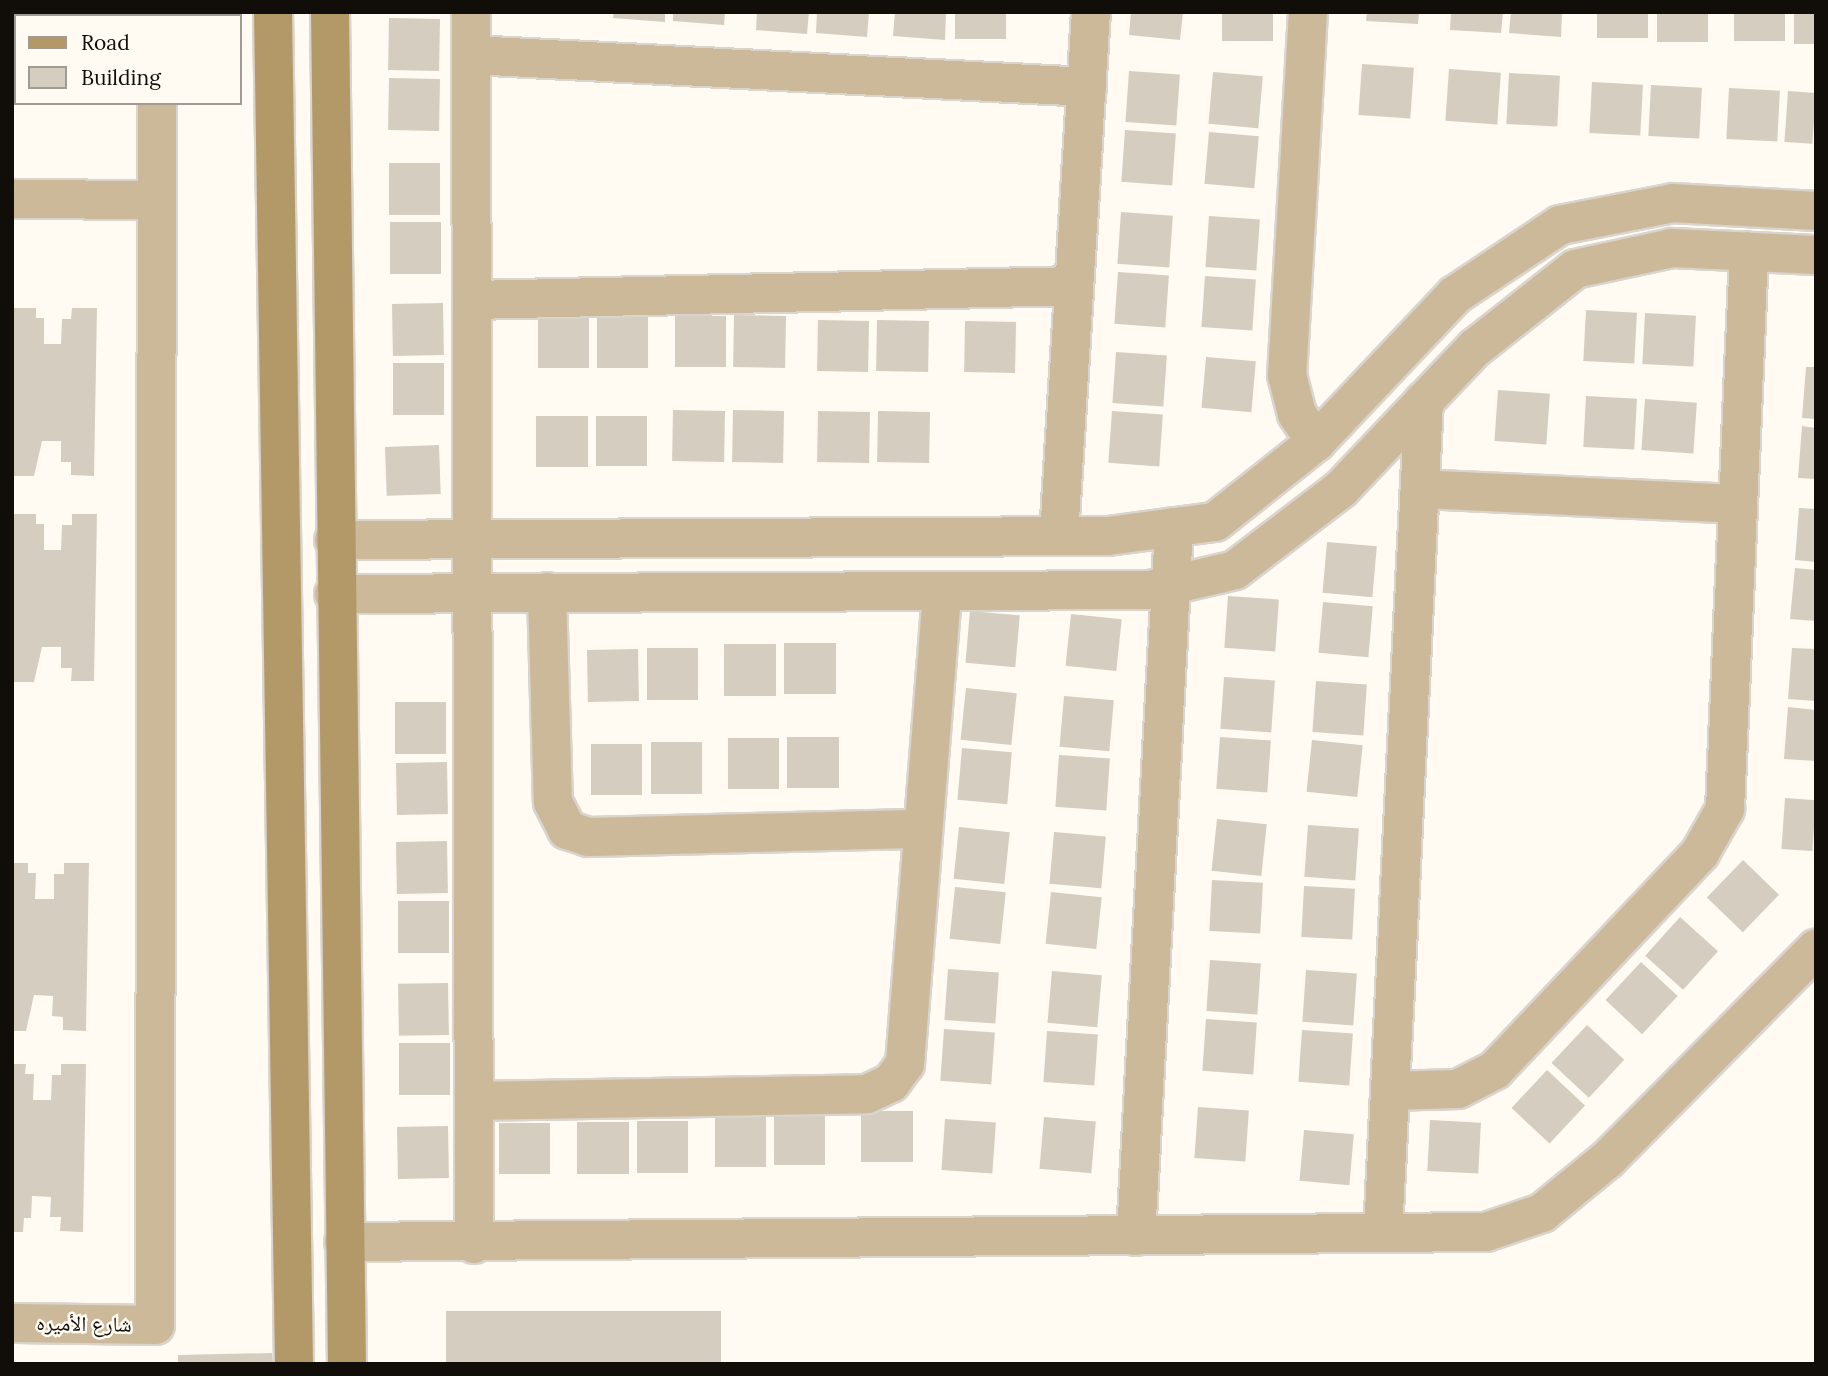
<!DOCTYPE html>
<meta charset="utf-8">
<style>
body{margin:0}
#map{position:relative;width:1828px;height:1376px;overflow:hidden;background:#fffaf2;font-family:Lora,"Noto Naskh Arabic",serif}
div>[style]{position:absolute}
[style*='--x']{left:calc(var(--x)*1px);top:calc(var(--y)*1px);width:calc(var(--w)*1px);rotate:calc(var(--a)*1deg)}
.building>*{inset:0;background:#d5cdbf;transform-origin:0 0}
.roads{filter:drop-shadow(2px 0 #d9d4cd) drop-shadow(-2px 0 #d9d4cd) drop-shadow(0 2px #d9d4cd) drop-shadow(0 -2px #d9d4cd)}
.street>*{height:38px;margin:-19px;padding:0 19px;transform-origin:19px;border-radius:19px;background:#cbb999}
.secondary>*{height:38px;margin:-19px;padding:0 19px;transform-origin:19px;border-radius:19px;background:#b39968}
span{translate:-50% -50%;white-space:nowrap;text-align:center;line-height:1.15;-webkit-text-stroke:5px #fffaf2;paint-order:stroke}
.street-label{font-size:21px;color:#110e0a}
.frame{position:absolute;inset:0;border:14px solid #110e0a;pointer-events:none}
.legend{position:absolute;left:14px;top:14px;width:228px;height:91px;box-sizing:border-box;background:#fffaf2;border:2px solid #a09c95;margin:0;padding:9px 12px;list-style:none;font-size:21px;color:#110e0a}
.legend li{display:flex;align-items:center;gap:14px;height:35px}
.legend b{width:35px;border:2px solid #a09c95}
</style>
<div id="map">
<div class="building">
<i style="clip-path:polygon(16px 12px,101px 12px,15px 16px)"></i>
<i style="clip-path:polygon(614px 12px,665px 12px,665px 22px,613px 18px)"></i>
<i style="clip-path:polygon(673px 12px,725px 12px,724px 25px,673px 21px)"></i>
<i style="clip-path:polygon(757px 12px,809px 12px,807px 34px,756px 30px)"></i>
<i style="clip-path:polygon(817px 12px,869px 12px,867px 37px,816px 33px)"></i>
<i style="clip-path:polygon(895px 12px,946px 12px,945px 40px,893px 36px)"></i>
<i style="left:955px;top:12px;width:51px;height:27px"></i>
<i style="clip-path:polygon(1131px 12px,1183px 12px,1180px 40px,1129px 35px)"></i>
<i style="left:1222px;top:12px;width:51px;height:29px"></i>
<i style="clip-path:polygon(1367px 12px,1419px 12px,1418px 24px,1366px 21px)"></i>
<i style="clip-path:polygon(1451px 12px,1503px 12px,1501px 33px,1450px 30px)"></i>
<i style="clip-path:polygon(1511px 12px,1562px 12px,1561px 37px,1509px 33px)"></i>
<i style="left:1597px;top:12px;width:51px;height:26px"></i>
<i style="left:1657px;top:12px;width:51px;height:30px"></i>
<i style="left:1734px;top:12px;width:51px;height:29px"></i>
<i style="left:1794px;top:12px;width:22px;height:32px"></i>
<i style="left:389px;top:18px;width:51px;height:52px;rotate:1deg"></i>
<i style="left:1362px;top:64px;width:52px;height:51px;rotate:4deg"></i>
<i style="left:1449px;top:69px;width:52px;height:52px;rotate:4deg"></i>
<i style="left:1129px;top:71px;width:51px;height:51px;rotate:4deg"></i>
<i style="left:1213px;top:72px;width:50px;height:52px;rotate:5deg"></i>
<i style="left:1509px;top:73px;width:51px;height:51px;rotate:3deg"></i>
<i style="left:389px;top:78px;width:51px;height:52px;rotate:1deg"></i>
<i style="left:1592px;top:82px;width:51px;height:51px;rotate:3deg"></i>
<i style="left:1651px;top:85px;width:51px;height:51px;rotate:3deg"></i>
<i style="left:1729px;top:88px;width:51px;height:51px;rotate:3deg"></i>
<i style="left:1788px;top:91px;width:28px;height:51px;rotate:4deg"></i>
<i style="left:1125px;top:130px;width:51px;height:52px;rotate:4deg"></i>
<i style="left:1209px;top:132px;width:50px;height:52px;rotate:5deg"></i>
<i style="left:389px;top:163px;width:51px;height:52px"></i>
<i style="left:1121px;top:212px;width:52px;height:52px;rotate:4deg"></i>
<i style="left:1209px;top:216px;width:51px;height:51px;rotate:4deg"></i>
<i style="left:441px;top:222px;width:52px;height:51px;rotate:90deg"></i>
<i style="left:1118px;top:272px;width:51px;height:52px;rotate:4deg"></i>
<i style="left:1205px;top:276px;width:51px;height:51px;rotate:4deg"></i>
<i style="left:443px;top:303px;width:52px;height:51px;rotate:89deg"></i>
<i style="clip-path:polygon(12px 308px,36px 308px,36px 318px,44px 318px,44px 344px,61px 344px,62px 319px,71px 319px,72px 308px,97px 308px,94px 476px,71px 475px,71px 462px,61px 462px,61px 441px,42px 441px,34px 476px,12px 476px)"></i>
<i style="left:1586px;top:310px;width:51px;height:51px;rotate:3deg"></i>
<i style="left:1645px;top:313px;width:51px;height:51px;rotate:3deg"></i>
<i style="left:734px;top:315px;width:52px;height:52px;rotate:1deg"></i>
<i style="left:675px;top:316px;width:51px;height:51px"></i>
<i style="left:538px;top:317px;width:51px;height:51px"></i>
<i style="left:597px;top:317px;width:51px;height:51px"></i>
<i style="left:818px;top:320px;width:51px;height:51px;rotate:1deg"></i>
<i style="left:877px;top:320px;width:52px;height:51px;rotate:1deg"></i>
<i style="left:965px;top:321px;width:51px;height:51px;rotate:1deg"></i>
<i style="left:1116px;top:352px;width:51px;height:51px;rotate:4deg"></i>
<i style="left:1206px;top:357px;width:50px;height:51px;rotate:5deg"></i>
<i style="left:393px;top:363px;width:51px;height:52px"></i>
<i style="clip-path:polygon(1806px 367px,1816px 367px,1816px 419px,1802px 418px)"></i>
<i style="left:1498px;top:390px;width:52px;height:51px;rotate:4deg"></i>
<i style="left:1586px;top:396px;width:51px;height:51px;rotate:3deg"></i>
<i style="left:1645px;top:399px;width:52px;height:51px;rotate:4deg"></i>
<i style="left:673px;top:410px;width:52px;height:51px;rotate:1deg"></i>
<i style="left:733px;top:410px;width:51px;height:52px;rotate:1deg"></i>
<i style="left:818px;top:411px;width:52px;height:51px;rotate:1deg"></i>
<i style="left:878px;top:411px;width:52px;height:51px;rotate:1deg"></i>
<i style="left:1112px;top:411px;width:51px;height:52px;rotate:4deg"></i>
<i style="left:536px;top:416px;width:52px;height:51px"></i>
<i style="left:596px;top:416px;width:51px;height:50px"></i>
<i style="clip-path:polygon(1802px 426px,1816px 428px,1816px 479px,1798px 478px)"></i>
<i style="left:439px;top:445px;width:49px;height:54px;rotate:88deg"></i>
<i style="clip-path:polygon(1799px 508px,1816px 509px,1816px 562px,1795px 560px)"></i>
<i style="clip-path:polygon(12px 514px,36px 514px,36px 524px,44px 524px,44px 550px,61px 550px,62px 525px,72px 525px,72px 514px,97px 514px,94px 681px,71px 681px,72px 668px,61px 668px,61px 647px,42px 647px,34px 682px,12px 682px)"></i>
<i style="left:1327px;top:542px;width:50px;height:51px;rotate:5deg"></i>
<i style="clip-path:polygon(1795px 568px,1816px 570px,1816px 621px,1790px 619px)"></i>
<i style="left:1228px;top:596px;width:51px;height:52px;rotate:4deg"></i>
<i style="left:1323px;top:602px;width:50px;height:51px;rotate:5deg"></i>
<i style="left:970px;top:611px;width:50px;height:52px;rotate:5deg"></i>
<i style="left:1071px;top:614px;width:51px;height:52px;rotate:6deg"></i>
<i style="left:784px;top:643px;width:52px;height:51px"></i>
<i style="left:724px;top:644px;width:52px;height:52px"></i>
<i style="left:647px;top:648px;width:51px;height:52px"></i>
<i style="clip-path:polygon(1792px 648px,1816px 649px,1816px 701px,1788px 699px)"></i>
<i style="left:638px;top:649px;width:52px;height:51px;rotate:89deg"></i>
<i style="left:1224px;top:677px;width:51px;height:52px;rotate:4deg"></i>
<i style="left:1316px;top:681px;width:51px;height:51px;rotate:4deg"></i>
<i style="left:966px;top:688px;width:51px;height:52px;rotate:6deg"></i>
<i style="left:1064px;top:696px;width:50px;height:51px;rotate:5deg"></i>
<i style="left:446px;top:702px;width:52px;height:51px;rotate:90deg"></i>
<i style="clip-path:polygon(1788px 707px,1816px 710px,1816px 761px,1784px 759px)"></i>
<i style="left:787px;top:737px;width:52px;height:51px"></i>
<i style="left:1220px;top:737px;width:51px;height:52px;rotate:4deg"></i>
<i style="left:779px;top:738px;width:51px;height:51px;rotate:90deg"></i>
<i style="left:1312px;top:740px;width:51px;height:52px;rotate:6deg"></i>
<i style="left:651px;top:742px;width:51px;height:52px"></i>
<i style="left:591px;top:744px;width:51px;height:51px"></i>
<i style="left:962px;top:748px;width:50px;height:52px;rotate:5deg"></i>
<i style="left:1059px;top:755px;width:51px;height:52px;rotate:4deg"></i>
<i style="left:447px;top:762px;width:52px;height:51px;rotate:89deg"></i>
<i style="left:1785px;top:798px;width:31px;height:51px;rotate:4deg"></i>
<i style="left:1217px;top:819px;width:50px;height:52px;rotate:6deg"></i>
<i style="left:1308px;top:825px;width:51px;height:52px;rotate:4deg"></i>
<i style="left:959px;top:827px;width:51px;height:52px;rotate:6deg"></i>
<i style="left:1054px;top:832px;width:52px;height:52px;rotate:5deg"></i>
<i style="left:447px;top:841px;width:52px;height:51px;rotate:89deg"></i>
<i style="left:1743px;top:860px;width:50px;height:52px;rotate:44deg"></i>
<i style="clip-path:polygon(12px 863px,28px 863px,28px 873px,36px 873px,35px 899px,54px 899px,54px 874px,64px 874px,64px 863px,89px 863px,86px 1031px,63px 1030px,63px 1017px,52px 1016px,53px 996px,34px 995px,26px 1031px,12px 1031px)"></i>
<i style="left:1212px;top:880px;width:51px;height:51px;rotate:3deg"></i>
<i style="left:1304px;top:886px;width:51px;height:51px;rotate:3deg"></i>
<i style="left:955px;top:887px;width:51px;height:52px;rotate:6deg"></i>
<i style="left:1051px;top:892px;width:51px;height:52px;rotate:6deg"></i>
<i style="left:398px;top:901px;width:51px;height:52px"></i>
<i style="left:1680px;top:917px;width:51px;height:52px;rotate:42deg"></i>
<i style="left:1210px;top:960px;width:51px;height:51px;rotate:4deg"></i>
<i style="left:1641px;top:962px;width:50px;height:52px;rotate:43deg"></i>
<i style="left:948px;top:969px;width:51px;height:51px;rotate:4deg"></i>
<i style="left:1306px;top:970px;width:51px;height:52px;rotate:4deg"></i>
<i style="left:1052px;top:971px;width:50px;height:52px;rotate:5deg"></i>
<i style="left:448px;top:983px;width:52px;height:50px;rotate:89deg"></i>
<i style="left:1206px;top:1019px;width:51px;height:52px;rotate:4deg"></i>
<i style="left:1587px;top:1025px;width:51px;height:52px;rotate:43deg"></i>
<i style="left:944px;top:1029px;width:51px;height:52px;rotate:4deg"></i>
<i style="left:1302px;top:1030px;width:51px;height:52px;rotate:4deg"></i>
<i style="left:1047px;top:1031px;width:51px;height:51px;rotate:4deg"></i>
<i style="left:450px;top:1043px;width:52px;height:51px;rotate:90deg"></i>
<i style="clip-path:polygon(12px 1064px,26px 1064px,25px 1074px,34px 1074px,33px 1100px,51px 1100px,52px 1075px,61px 1075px,61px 1064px,86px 1064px,83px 1232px,60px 1231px,61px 1217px,50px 1217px,51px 1197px,32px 1196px,31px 1218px,24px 1218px,23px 1232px,12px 1232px)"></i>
<i style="left:1547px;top:1070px;width:52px;height:52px;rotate:43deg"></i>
<i style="left:1198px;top:1107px;width:51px;height:51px;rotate:4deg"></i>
<i style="left:861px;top:1111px;width:52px;height:51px"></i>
<i style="left:774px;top:1114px;width:51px;height:51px"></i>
<i style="left:715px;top:1115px;width:51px;height:52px"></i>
<i style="left:1044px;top:1117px;width:52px;height:52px;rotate:5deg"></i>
<i style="left:945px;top:1119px;width:51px;height:51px;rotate:4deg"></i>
<i style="left:1430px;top:1120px;width:51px;height:51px;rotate:3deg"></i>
<i style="left:637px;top:1121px;width:51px;height:52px"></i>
<i style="left:629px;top:1122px;width:52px;height:52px;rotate:90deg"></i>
<i style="left:499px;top:1123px;width:51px;height:51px"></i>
<i style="left:448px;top:1126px;width:52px;height:51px;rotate:89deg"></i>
<i style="left:1304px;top:1130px;width:50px;height:51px;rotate:5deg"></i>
<i style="left:446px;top:1311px;width:275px;height:53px"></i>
<i style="clip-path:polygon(272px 1353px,273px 1364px,178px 1364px,178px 1355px)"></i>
</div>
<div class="roads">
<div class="street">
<i style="--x:471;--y:12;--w:1232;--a:89.86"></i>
<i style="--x:1308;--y:12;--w:364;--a:93.3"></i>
<i style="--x:1287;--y:375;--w:40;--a:75.6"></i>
<i style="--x:1297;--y:414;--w:34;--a:56"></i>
<i style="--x:159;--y:16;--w:4;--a:-90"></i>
<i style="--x:471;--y:55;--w:617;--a:2.97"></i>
<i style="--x:12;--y:199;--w:142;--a:0.4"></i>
<i style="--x:473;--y:300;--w:601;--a:-1.33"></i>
<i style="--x:1420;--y:489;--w:318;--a:2.7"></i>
<i style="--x:1059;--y:536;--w:525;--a:-86.51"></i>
<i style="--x:334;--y:540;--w:774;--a:-0.3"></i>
<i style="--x:1108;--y:536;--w:108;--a:-7.5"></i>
<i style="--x:1215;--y:522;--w:129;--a:-38.4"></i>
<i style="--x:1316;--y:442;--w:202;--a:-46.6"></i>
<i style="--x:1455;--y:295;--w:126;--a:-33.7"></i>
<i style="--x:1560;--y:225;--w:115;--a:-11"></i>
<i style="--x:1673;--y:203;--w:143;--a:3.2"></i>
<i style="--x:547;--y:592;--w:210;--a:88.4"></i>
<i style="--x:553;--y:802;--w:31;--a:63"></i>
<i style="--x:567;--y:830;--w:22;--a:18"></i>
<i style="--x:588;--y:837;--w:335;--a:-1.4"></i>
<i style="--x:334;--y:594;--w:816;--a:-0.28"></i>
<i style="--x:1150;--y:590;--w:87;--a:-13.2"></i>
<i style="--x:1235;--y:570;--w:133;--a:-37.4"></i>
<i style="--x:1341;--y:489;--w:195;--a:-46.5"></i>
<i style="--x:1475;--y:348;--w:127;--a:-38.3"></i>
<i style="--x:1575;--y:269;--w:99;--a:-12.2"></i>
<i style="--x:1672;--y:248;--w:144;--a:2.8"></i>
<i style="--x:1390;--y:1091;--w:68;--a:-1.7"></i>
<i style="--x:1458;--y:1089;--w:42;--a:-27.2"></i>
<i style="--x:1495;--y:1070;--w:299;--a:-46.6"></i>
<i style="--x:1700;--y:853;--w:51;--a:-60.4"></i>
<i style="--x:1725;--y:809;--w:558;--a:-87.53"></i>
<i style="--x:474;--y:1101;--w:393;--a:-1"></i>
<i style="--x:867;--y:1094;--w:26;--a:-25"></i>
<i style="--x:891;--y:1083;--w:24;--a:-54"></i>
<i style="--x:905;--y:1064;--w:474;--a:-85.5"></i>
<i style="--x:1383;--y:1233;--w:833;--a:-87.18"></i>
<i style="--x:1136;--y:1236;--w:710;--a:-86.93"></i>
<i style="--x:344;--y:1242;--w:1142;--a:-0.5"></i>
<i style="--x:1486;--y:1232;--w:59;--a:-18.7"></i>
<i style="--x:1542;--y:1213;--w:85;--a:-39.3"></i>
<i style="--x:1608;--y:1159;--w:296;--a:-45.3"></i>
<i style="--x:12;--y:1323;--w:143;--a:0.8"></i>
<i style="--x:155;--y:1325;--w:1222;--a:-89.91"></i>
</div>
<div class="secondary">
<i style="--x:273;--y:12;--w:1352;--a:89.11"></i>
<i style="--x:330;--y:12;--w:1352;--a:89.28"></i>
</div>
</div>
<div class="street-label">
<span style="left:84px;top:1324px;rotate:1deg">شارع الأميره</span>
</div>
<div class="frame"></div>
<ul class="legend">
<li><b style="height:9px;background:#b39968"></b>Road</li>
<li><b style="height:19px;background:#d5cdbf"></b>Building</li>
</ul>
</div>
